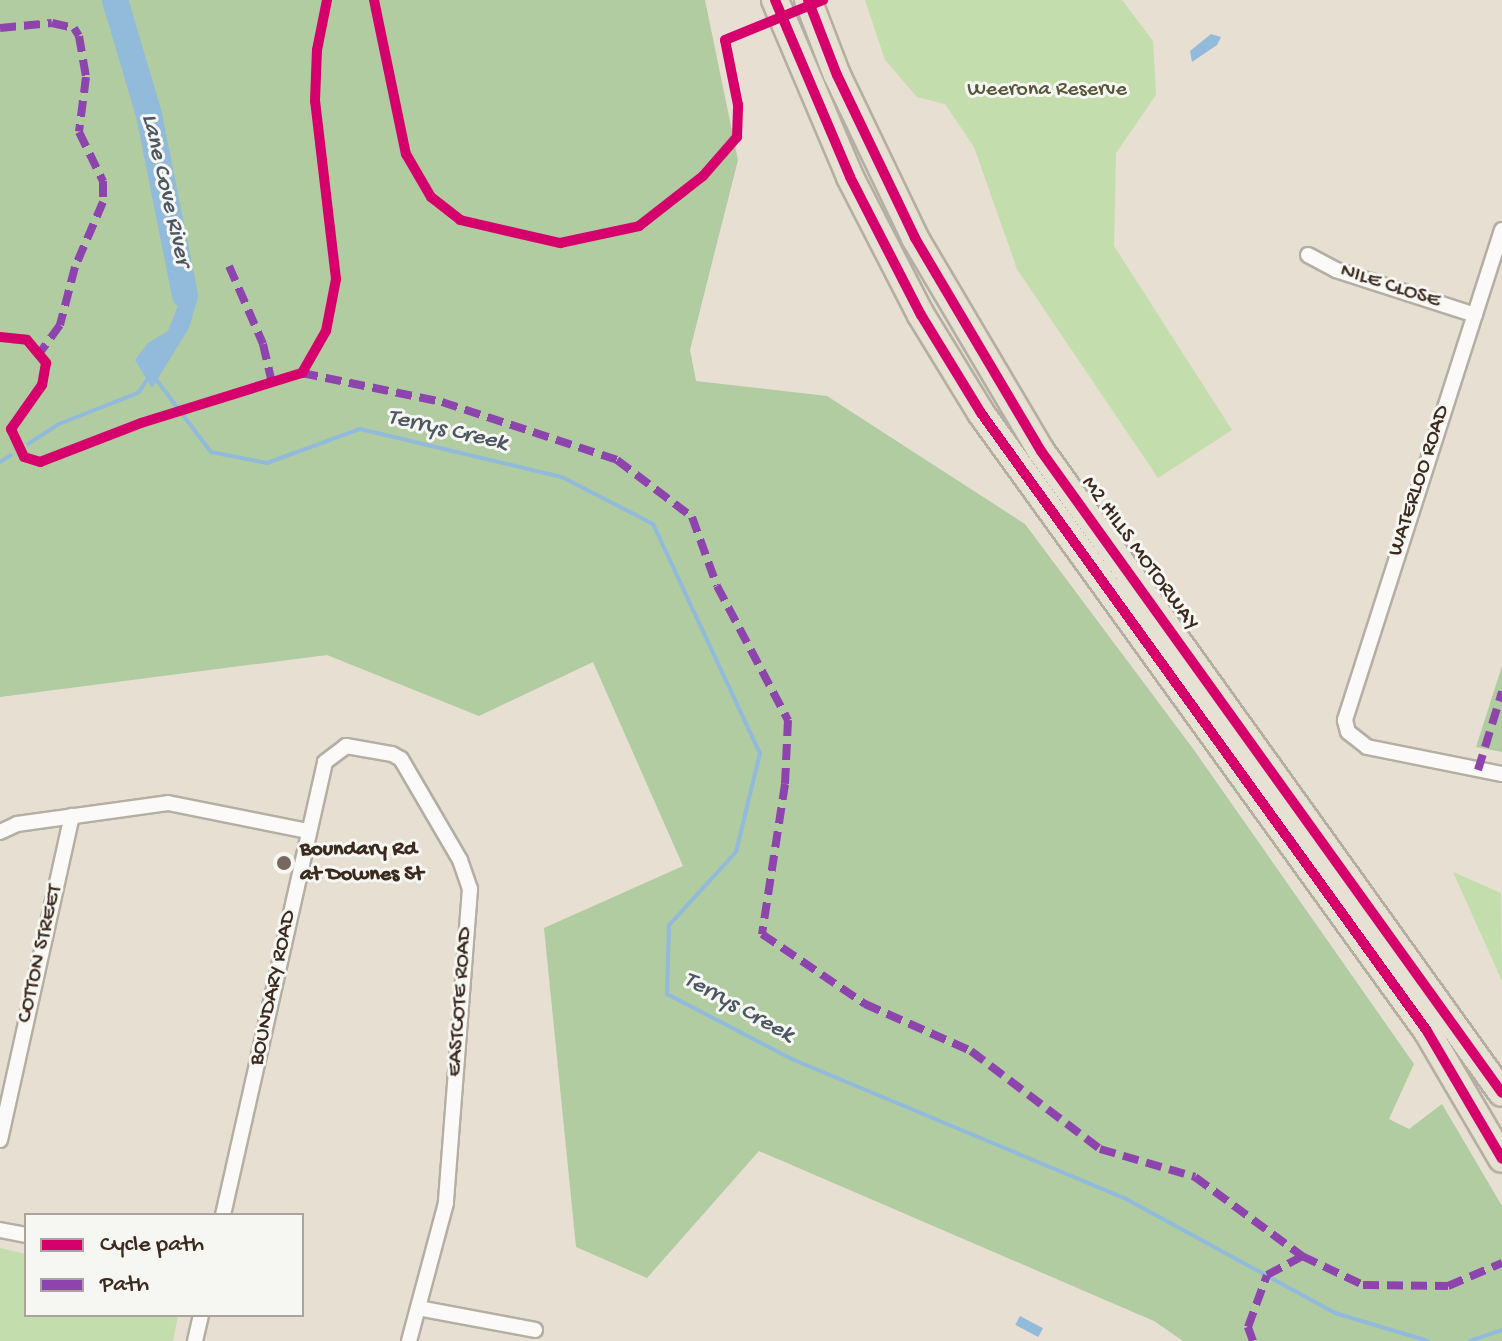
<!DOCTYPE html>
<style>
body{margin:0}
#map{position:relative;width:1502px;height:1341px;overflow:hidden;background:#e7dfd1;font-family:"Gochi Hand",sans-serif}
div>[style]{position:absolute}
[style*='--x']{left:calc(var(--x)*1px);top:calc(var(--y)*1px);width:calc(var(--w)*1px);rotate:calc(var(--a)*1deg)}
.green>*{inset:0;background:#c3ddac}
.forest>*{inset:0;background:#b1cca1}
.water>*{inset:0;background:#92bada;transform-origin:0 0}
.stream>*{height:4px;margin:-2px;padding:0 2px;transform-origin:2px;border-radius:2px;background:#92bada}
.river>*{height:26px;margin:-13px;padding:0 13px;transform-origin:13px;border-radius:13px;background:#92bada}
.roads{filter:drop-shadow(2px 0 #b4aea3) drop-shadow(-2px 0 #b4aea3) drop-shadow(0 2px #b4aea3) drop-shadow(0 -2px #b4aea3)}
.street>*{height:14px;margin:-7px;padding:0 7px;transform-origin:7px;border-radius:7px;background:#fbfaf8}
.highway>*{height:26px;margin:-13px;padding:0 13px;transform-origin:13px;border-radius:13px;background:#e7e1d4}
.quiet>*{height:8px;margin-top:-4px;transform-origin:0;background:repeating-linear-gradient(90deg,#8e44ad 0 16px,transparent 0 24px)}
.cycleway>*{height:10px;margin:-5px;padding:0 5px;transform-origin:5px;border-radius:5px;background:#d6006c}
.dots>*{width:22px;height:22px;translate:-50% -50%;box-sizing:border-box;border:4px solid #f6f6f2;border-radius:50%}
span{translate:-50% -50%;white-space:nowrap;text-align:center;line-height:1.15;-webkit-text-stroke:6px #f6f6f2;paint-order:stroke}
.park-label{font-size:22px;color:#56563a}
.street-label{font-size:22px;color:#3b2a1e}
.poi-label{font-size:22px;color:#3b2a1e;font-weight:700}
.left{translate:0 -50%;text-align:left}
.water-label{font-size:24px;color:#4c5761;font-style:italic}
.legend{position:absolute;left:24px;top:1213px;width:280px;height:104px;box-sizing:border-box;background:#f6f6f2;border:2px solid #aba49d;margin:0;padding:10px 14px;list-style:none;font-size:24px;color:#3b2a1e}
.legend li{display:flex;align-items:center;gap:16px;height:40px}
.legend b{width:40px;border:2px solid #aba49d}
</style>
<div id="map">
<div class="green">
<i style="clip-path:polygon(865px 0,1122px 0,1153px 41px,1156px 95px,1116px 153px,1114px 246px,1232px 430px,1158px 478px,1017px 269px,974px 147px,945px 104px,917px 97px,885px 60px)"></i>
<i style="clip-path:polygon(1453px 872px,1501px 893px,1502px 981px)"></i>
<i style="clip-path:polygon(0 1248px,26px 1254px,26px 1315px,178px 1315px,173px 1341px,0 1341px)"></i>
</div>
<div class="forest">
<i style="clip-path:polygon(0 0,705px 0,738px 160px,690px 350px,696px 381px,827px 396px,1025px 524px,1194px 750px,1414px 1064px,1389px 1119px,1409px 1129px,1442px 1104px,1502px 1206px,1502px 1341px,1183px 1341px,1154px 1321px,759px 1151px,647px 1278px,576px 1247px,544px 928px,683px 866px,593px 662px,479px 716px,327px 655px,0 697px)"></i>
<i style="clip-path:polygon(1502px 666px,1502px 752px,1476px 747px)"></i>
</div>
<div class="water">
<i style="clip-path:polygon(1211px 34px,1221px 37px,1217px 45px,1192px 62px,1190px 51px)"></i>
<i style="clip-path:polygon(176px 251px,197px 301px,189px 328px,152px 388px,135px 360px,148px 343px,168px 331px,180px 300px)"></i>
<i style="left:1020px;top:1316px;width:26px;height:10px;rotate:28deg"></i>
</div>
<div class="stream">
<i style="--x:155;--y:378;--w:93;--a:52.9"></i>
<i style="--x:211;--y:452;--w:57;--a:11.1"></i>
<i style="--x:267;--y:463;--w:99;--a:-20.1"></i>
<i style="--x:360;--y:429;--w:208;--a:13.4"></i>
<i style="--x:562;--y:477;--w:102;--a:27.3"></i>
<i style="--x:653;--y:524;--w:253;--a:65"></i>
<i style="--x:760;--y:753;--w:102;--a:103.6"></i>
<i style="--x:736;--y:852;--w:99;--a:132.5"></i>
<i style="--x:669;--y:925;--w:69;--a:91.7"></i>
<i style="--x:667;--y:994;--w:143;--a:27.5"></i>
<i style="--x:794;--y:1060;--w:362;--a:22.7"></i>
<i style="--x:1128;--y:1200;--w:236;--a:28.6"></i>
<i style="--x:1335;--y:1313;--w:97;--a:16.8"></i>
<i style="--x:28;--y:444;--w:37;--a:-33"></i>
<i style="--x:59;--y:424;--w:85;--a:-21.4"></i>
<i style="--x:138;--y:393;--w:21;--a:-55"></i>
<i style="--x:0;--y:462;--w:13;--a:-32"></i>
<i style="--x:1470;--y:1341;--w:34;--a:-19"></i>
</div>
<div class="river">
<i style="--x:115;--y:0;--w:120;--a:73.5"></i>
<i style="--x:149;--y:115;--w:184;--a:78.7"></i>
</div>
<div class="roads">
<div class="street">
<i style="--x:1502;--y:230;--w:515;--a:107.77"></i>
<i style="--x:1345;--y:720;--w:12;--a:76"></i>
<i style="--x:1348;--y:732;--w:24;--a:38"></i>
<i style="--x:1367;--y:747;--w:138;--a:11.3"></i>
<i style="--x:1308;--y:255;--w:32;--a:28"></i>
<i style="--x:1336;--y:270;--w:146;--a:17.9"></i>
<i style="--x:0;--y:832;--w:19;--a:-25"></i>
<i style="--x:17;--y:824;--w:152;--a:-7.9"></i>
<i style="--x:168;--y:803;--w:143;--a:11.3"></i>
<i style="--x:0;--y:1140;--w:332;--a:-77.5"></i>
<i style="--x:223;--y:1215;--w:464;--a:-77.3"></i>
<i style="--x:325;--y:762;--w:26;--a:-37"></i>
<i style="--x:346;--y:746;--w:47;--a:9.9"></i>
<i style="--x:392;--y:754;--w:10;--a:29"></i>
<i style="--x:401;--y:759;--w:117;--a:59.7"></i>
<i style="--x:460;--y:860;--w:31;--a:71"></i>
<i style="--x:470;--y:889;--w:315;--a:94.4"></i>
<i style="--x:446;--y:1203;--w:143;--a:105"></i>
<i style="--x:0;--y:1230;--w:26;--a:11"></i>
<i style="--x:418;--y:1308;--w:119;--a:10.6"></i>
<i style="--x:195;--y:1341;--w:27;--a:-77"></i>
</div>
<div class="highway">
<i style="--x:775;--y:0;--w:192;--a:67"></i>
<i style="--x:850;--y:177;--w:155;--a:62.8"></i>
<i style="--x:921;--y:315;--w:115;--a:58.5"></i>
<i style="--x:981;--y:413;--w:762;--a:54.18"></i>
<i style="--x:1427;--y:1031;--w:148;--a:59.6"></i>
<i style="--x:808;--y:0;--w:80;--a:68.9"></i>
<i style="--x:837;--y:75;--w:181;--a:64.4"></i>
<i style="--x:915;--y:238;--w:247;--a:59.4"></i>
<i style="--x:1041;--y:451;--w:790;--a:54.32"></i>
</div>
</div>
<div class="quiet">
<i style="--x:0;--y:28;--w:52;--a:-5.5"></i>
<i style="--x:52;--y:23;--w:23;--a:13"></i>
<i style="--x:74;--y:28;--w:9;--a:58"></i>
<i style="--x:79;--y:36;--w:42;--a:80.3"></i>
<i style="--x:86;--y:77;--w:55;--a:97.3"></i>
<i style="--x:79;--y:132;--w:55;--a:63.9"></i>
<i style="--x:103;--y:181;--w:21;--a:90"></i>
<i style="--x:103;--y:202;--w:71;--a:113.3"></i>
<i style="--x:75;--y:267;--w:60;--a:104.5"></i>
<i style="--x:60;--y:325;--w:32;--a:126"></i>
<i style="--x:229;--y:266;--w:85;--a:66.4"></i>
<i style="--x:263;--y:344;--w:40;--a:77"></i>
<i style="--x:302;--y:373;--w:143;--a:11.7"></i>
<i style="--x:442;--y:402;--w:184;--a:18.3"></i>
<i style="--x:617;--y:460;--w:94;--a:37.2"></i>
<i style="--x:692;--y:517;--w:73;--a:70.1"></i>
<i style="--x:717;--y:586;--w:152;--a:62.1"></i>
<i style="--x:788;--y:720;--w:64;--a:92.7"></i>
<i style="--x:785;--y:784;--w:152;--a:98.7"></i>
<i style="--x:762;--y:934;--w:125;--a:34.2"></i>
<i style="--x:865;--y:1004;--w:116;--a:23.9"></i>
<i style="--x:971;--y:1051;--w:162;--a:37.2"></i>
<i style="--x:1100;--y:1149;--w:99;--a:16.4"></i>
<i style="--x:1195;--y:1177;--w:133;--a:36.4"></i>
<i style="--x:1302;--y:1256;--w:68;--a:25.4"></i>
<i style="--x:1363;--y:1285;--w:85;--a:0.7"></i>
<i style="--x:1448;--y:1286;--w:59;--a:-23.1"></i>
<i style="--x:1478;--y:770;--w:82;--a:-72.9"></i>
<i style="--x:1253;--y:1341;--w:15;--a:-110"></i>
<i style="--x:1248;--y:1327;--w:55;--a:-69.9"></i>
<i style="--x:1267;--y:1275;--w:40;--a:-28"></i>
</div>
<div class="cycleway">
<i style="--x:374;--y:0;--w:157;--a:78.3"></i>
<i style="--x:406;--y:154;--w:50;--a:59.8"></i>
<i style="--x:431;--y:197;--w:37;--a:38"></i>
<i style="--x:460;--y:220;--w:103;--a:13"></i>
<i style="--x:560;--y:243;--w:81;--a:-12.1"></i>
<i style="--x:639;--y:226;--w:81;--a:-38"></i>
<i style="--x:703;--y:176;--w:52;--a:-48.9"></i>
<i style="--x:737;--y:137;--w:32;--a:-88"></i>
<i style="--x:738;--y:105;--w:66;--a:-101.3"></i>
<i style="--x:725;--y:40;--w:106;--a:-22.2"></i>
<i style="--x:775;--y:0;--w:192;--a:67"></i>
<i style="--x:850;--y:177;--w:155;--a:62.8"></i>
<i style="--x:921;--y:315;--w:115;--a:58.5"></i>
<i style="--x:981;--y:413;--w:762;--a:54.18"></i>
<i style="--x:1427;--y:1031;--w:148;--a:59.6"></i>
<i style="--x:808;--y:0;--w:80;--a:68.9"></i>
<i style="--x:837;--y:75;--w:181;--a:64.4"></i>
<i style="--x:915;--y:238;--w:247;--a:59.4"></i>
<i style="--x:1041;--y:451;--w:790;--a:54.32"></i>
<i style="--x:0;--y:337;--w:27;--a:6"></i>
<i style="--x:27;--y:340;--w:30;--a:50"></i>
<i style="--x:46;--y:363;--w:22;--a:100"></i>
<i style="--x:42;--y:385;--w:54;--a:125.2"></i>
<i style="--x:11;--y:429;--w:31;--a:65"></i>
<i style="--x:24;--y:457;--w:17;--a:17"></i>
<i style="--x:40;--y:462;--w:108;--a:-21.1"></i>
<i style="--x:141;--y:423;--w:169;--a:-17.3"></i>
<i style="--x:302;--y:373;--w:48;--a:-60.3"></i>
<i style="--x:326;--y:331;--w:53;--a:-79.1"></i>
<i style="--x:336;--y:279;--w:179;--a:-96.7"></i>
<i style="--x:315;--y:101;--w:51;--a:-87.8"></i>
<i style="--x:317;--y:50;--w:51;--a:-78.7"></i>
</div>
<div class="dots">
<i style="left:284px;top:863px;background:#77695d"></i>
</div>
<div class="park-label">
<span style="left:1047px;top:91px">Weerona Reserve</span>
</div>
<div class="street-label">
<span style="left:1390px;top:287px;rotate:18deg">NILE CLOSE</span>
<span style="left:1420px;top:481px;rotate:-72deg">WATERLOO ROAD</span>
<span style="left:1139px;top:554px;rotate:54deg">M2 HILLS MOTORWAY</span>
<span style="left:41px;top:954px;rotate:-77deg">COTTON STREET</span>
<span style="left:274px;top:988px;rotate:-78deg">BOUNDARY ROAD</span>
<span style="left:461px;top:1002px;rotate:-86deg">EASTCOTE ROAD</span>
</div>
<div class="poi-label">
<span class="left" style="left:300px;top:863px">Boundary Rd<br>at Downes St</span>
</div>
<div class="water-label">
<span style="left:165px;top:190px;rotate:77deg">Lane Cove River</span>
<span style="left:447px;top:431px;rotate:13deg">Terrys Creek</span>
<span style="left:738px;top:1008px;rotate:29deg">Terrys Creek</span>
</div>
<ul class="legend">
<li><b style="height:10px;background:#d6006c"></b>Cycle path</li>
<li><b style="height:10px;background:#8e44ad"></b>Path</li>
</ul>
</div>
